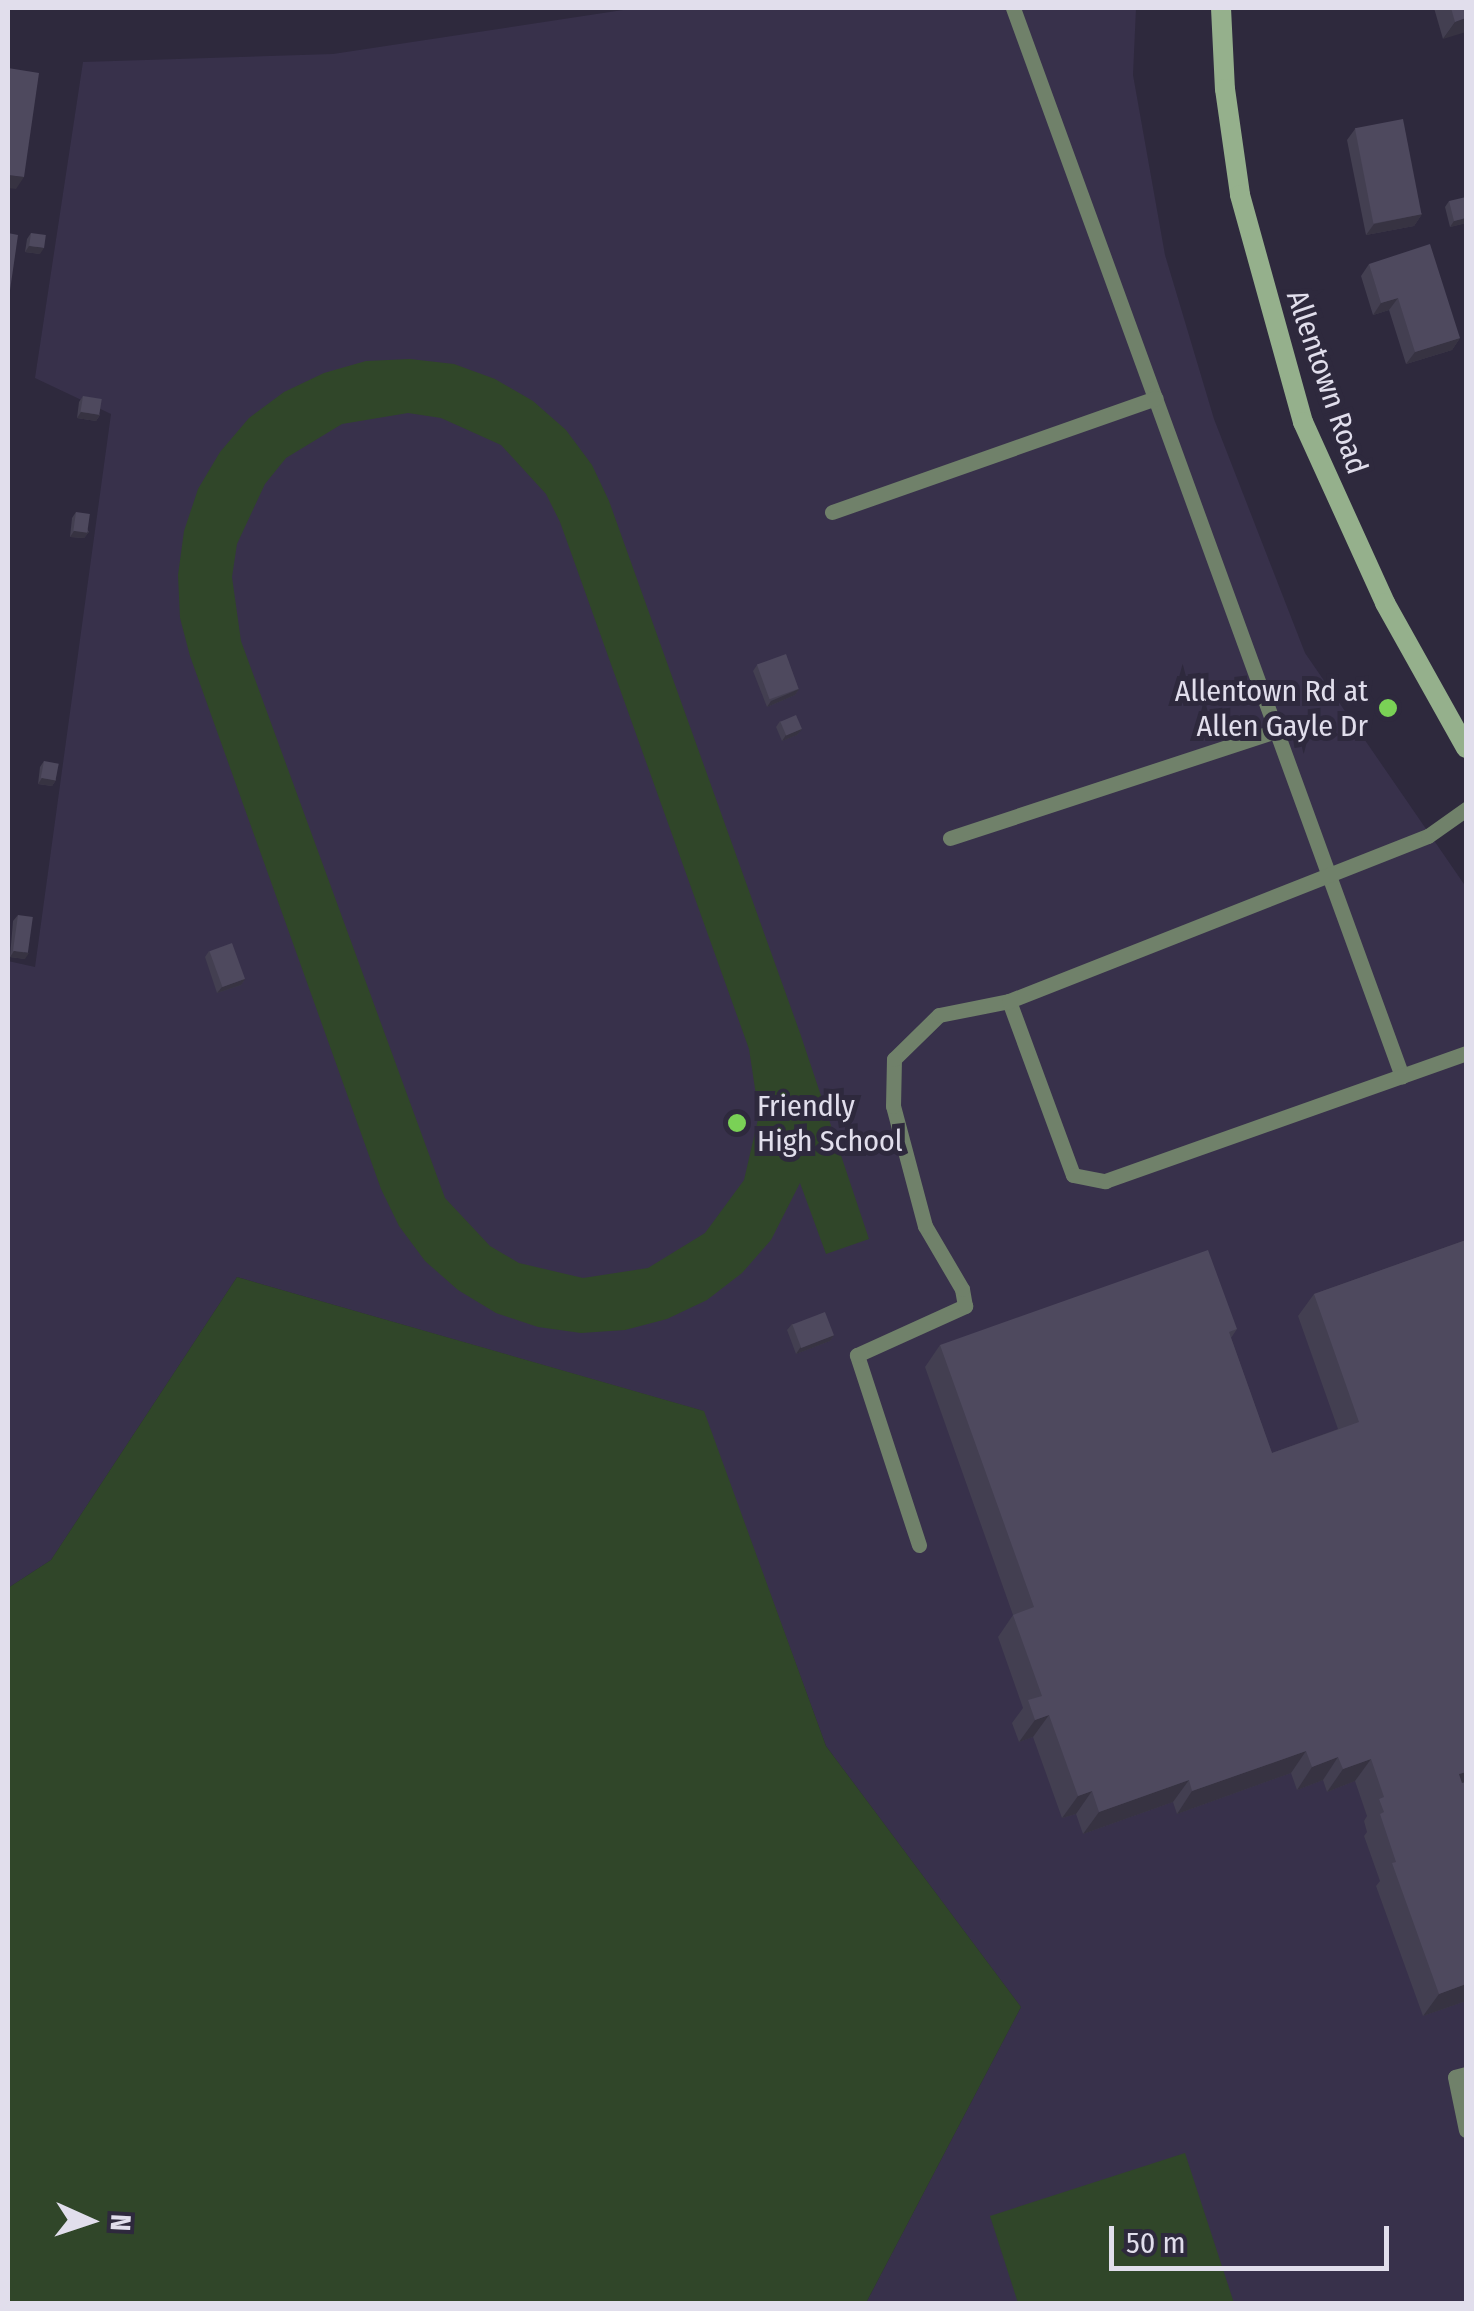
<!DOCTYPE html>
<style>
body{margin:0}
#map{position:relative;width:1474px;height:2311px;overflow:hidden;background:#2e293d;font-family:"Fira Sans Condensed",sans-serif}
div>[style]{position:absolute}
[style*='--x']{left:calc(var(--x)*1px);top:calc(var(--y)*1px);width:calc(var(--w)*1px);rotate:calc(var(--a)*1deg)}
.built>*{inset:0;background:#38314b}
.green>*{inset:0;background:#304629}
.service>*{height:15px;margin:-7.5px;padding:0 7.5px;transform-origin:7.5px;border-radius:7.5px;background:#70816a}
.secondary>*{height:20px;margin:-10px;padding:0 10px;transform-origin:10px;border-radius:10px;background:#95b08c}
.wall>*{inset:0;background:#433f51}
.shaded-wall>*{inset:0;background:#373342}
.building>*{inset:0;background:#4e495e;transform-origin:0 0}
.dots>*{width:28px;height:28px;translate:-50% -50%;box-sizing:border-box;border:5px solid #2e293d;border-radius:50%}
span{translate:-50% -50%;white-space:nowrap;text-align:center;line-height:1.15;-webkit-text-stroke:10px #2e293d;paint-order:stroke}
.street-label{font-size:30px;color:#e1deec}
.poi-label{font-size:30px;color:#e1deec}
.right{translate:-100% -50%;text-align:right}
.left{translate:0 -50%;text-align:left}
.frame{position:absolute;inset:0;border:10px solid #e1deec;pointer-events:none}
.north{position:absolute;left:40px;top:2171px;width:100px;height:100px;-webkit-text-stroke:8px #2e293d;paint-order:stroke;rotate:93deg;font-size:28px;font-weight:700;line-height:40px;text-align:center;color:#e1deec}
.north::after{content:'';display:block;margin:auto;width:35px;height:45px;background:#e1deec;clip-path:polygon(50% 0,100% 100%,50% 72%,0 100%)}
.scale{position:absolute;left:1109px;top:2226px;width:280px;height:45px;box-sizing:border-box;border:5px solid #e1deec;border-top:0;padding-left:12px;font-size:30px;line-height:35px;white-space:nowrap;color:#e1deec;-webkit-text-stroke:8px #2e293d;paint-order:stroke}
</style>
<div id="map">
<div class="built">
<i style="clip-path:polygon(636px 8px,1136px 8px,1133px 75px,1165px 255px,1214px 419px,1305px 653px,1466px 887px,1466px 2303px,866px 2303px,1021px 2007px,826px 1746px,703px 1411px,237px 1277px,51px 1560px,8px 1588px,8px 961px,35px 967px,111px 414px,35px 378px,83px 62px,333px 54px)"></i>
</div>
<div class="green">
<i style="clip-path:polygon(evenodd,410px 359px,454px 364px,495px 379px,533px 401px,566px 430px,592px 465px,609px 501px,800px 1033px,869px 1239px,826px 1254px,800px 1183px,771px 1240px,742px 1273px,707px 1300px,667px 1319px,625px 1330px,581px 1333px,538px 1327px,496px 1313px,458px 1290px,425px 1261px,399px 1226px,381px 1189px,190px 656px,180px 618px,178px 575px,184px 531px,198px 489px,220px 452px,249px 418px,284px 392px,324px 373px,366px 361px,410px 359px,408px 413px,441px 418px,501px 445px,546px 494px,560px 522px,749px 1049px,759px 1115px,744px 1180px,705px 1233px,648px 1268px,583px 1278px,519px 1263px,490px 1246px,445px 1198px,241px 641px,232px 577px,237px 544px,265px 484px,286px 458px,342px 424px,408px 413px)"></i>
<i style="clip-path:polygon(237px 1277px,704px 1411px,826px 1746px,1021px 2007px,866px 2303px,8px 2303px,8px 1588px,51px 1560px)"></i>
<i style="clip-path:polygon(1185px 2153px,1234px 2303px,1018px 2303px,990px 2216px)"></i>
</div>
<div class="service">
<i style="--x:1013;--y:8;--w:1137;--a:69.99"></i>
<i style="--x:832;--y:512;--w:343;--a:-19.4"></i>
<i style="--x:950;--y:838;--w:343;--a:-18.2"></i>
<i style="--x:1009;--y:1001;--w:185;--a:69.8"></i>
<i style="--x:1073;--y:1175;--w:33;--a:11"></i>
<i style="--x:1105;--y:1181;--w:383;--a:-19.5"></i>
<i style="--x:919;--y:1545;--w:200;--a:-108.1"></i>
<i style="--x:857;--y:1355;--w:119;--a:-24.4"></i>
<i style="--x:965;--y:1306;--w:17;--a:-100"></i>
<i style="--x:962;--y:1289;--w:73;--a:-120.4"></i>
<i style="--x:925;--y:1226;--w:124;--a:-104.9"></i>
<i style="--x:893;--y:1106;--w:47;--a:-88.8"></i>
<i style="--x:894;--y:1059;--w:63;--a:-44.4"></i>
<i style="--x:939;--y:1015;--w:71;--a:-11.3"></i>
<i style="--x:1009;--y:1001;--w:450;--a:-21.5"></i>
<i style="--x:1428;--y:836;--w:47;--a:-35.4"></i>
<i style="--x:1466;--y:2074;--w:11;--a:165"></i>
<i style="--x:1455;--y:2077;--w:54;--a:78.3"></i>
</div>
<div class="secondary">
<i style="--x:1221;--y:8;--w:81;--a:87.2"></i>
<i style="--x:1225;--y:89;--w:107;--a:81.9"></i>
<i style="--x:1240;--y:195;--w:236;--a:74.5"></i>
<i style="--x:1303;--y:422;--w:199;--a:65.6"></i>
<i style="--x:1385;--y:603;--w:166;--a:60.8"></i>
</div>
<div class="wall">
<i style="clip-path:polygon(1434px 8px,1466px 8px,1443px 39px)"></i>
<i style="clip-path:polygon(1355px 129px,1422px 214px,1414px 226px,1366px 235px,1347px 140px)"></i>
<i style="clip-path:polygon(1449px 201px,1466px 223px,1450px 227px,1445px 207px)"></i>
<i style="clip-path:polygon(31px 233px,40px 254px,25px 252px,27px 239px)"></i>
<i style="clip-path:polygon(1369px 264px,1460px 338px,1452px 350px,1406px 364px,1389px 310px,1373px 315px,1361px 276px)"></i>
<i style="clip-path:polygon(83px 396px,100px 415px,96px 421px,77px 418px,79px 402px)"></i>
<i style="clip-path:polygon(76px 512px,89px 532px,84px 538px,70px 537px,72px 518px)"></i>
<i style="clip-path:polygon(757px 665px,799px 689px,795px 695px,767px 707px,753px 671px)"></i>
<i style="clip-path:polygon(780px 721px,802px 729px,797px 735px,782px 741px,776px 727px)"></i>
<i style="clip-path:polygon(44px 761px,56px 780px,52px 786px,38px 784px,40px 767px)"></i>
<i style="clip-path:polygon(18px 915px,25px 959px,10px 957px,13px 921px)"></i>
<i style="clip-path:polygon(209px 951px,245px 979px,241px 985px,217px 993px,205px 957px)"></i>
<i style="clip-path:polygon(1466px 1240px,1466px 2001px,1423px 2016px,1376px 1886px,1380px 1881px,1364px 1836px,1367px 1832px,1364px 1821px,1367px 1816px,1355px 1781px,1327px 1792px,1323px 1780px,1297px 1790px,1291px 1773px,1177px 1814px,1173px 1802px,1083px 1834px,1076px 1814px,1062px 1818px,1033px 1737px,1019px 1742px,1012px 1723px,1023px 1708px,998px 1637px,1013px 1615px,925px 1367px,940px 1345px,1237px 1329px,1231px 1338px,1272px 1453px,1338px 1429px,1298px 1316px,1314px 1294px)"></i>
<i style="clip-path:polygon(792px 1324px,834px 1335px,830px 1341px,796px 1354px,787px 1330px)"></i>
</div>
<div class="shaded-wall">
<i style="clip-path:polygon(1466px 18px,1466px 32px,1443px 39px,1455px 22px)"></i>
<i style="clip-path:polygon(8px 175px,24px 177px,16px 189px,8px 188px)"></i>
<i style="clip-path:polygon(1422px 214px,1414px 226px,1366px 235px,1374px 224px)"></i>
<i style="clip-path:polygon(1466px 218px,1466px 223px,1450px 227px,1454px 221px)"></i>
<i style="clip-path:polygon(29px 246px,44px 248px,40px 254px,25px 252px)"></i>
<i style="clip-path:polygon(1398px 298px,1389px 310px,1373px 315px,1381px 303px)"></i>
<i style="clip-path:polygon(1460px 338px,1452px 350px,1406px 364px,1415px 352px)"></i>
<i style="clip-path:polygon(81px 412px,100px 415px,96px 421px,77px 418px)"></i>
<i style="clip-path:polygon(74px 531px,89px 532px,84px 538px,70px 537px)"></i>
<i style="clip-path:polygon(799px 689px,795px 695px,767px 707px,771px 701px)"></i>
<i style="clip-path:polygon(802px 729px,797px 735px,782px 741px,786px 735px)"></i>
<i style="clip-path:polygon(42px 778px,56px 780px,52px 786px,38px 784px)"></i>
<i style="clip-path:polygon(14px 951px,29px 953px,25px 959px,10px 957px)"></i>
<i style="clip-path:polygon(245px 979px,241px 985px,217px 993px,222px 987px)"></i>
<i style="clip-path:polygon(834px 1335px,830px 1341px,796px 1354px,800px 1348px)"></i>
<i style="clip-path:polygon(1049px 1715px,1033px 1737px,1019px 1742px,1035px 1720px)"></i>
<i style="clip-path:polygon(1306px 1751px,1291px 1773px,1177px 1814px,1192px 1791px)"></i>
<i style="clip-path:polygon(1338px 1757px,1323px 1780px,1297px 1790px,1312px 1767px)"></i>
<i style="clip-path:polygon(1371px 1759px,1355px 1781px,1327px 1792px,1343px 1769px)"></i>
<i style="clip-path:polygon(1466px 1772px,1466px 1789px,1444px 1797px,1459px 1774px)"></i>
<i style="clip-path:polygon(1189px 1780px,1173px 1802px,1083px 1834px,1099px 1812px)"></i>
<i style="clip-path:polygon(1092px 1791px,1076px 1814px,1062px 1818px,1078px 1796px)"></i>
<i style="clip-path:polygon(1466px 1984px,1466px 2001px,1423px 2016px,1439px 1994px)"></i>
</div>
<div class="building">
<i style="clip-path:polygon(1451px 8px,1466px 8px,1466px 18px,1455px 22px)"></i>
<i style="clip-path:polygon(8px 68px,39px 73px,24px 177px,8px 175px)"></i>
<i style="left:1403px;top:119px;width:97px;height:49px;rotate:79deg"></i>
<i style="clip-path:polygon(1466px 197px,1466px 218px,1454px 221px,1449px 201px)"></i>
<i style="clip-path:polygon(8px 233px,18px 235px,8px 304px)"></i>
<i style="left:31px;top:233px;width:15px;height:13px;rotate:8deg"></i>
<i style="clip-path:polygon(1430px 244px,1460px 338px,1415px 352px,1398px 298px,1381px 303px,1369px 264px)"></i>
<i style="left:83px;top:396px;width:19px;height:16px;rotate:9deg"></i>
<i style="left:76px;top:512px;width:14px;height:19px;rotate:8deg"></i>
<i style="left:786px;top:654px;width:37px;height:31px;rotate:70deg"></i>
<i style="left:796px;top:715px;width:15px;height:17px;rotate:67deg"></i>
<i style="left:44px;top:761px;width:15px;height:17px;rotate:11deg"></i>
<i style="left:18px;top:915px;width:15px;height:36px;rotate:8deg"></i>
<i style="left:232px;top:943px;width:38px;height:24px;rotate:70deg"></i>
<i style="clip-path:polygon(1466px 1240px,1466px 1772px,1459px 1774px,1462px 1783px,1466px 1782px,1466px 1984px,1439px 1994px,1392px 1863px,1396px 1862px,1380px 1814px,1384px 1812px,1379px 1799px,1384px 1797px,1371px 1759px,1343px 1769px,1338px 1757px,1312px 1767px,1306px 1751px,1192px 1791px,1189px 1780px,1099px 1812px,1092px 1791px,1078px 1796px,1049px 1715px,1035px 1720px,1028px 1700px,1042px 1696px,1013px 1615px,1034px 1607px,940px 1345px,1208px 1250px,1237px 1329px,1229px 1332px,1272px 1453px,1359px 1422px,1314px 1294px)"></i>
<i style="left:825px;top:1312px;width:25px;height:35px;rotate:69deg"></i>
</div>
<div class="dots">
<i style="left:1388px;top:708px;background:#7ad156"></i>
<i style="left:737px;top:1123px;background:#7ad156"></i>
</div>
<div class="street-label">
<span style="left:1327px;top:382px;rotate:71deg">Allentown Road</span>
</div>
<div class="poi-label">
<span class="right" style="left:1368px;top:708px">Allentown Rd at<br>Allen Gayle Dr</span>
<span class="left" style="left:757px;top:1123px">Friendly<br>High School</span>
</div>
<div class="frame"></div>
<div class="north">N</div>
<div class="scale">50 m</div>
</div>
